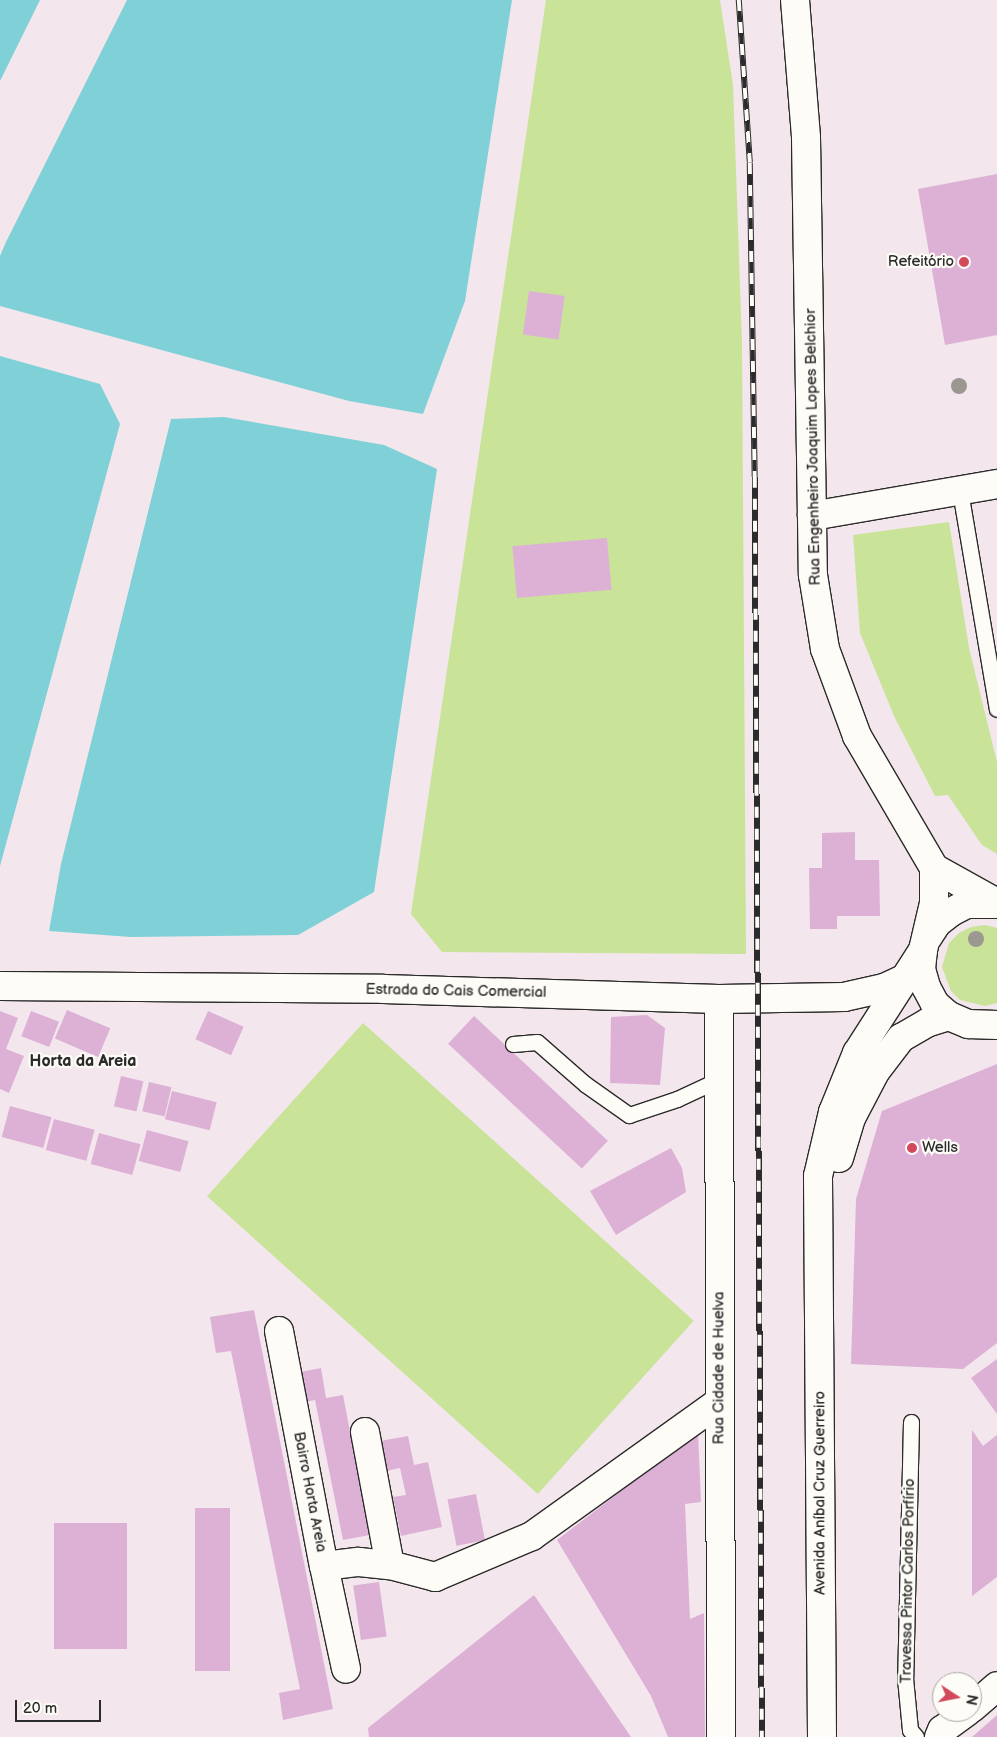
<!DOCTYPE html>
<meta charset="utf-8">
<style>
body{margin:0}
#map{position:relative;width:997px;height:1737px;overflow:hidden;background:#f3e6ed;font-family:"Balsamiq Sans",sans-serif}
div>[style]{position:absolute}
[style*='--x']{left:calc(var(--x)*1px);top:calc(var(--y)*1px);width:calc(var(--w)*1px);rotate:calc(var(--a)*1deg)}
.green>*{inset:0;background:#c9e399;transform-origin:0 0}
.water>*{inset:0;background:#7fd1d7}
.building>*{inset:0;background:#ddb1d5;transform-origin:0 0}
.roads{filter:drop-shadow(1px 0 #2b2b2b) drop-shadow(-1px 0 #2b2b2b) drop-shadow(0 1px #2b2b2b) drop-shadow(0 -1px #2b2b2b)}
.lane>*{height:15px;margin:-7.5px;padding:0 7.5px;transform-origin:7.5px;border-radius:7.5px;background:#fdfcf7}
.street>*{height:28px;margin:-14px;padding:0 14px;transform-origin:14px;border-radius:14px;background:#fdfcf7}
.secondary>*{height:28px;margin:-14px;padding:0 14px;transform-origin:14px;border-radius:14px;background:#fdfcf7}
.rail>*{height:5.5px;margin-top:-2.75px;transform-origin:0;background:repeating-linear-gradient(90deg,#fdfcf7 0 11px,#2b2b2b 0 22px);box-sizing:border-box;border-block:1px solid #2b2b2b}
.trees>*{width:16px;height:16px;margin:-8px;border-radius:50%;background:#9a9891}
.dots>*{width:14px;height:14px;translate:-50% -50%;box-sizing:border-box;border:2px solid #fdfcf7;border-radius:50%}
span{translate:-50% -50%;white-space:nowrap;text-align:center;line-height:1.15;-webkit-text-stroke:4.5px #fdfcf7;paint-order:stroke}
.poi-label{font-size:15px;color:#2b2b2b}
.right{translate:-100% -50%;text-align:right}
.left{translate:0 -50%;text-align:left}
.street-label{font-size:15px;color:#2b2b2b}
.neighbourhood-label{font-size:16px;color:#2b2b2b;font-weight:700}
.north{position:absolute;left:932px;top:1672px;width:50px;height:50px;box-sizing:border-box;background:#fdfcf7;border:1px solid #a9a8a5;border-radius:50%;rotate:101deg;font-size:14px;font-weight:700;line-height:20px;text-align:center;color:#2b2b2b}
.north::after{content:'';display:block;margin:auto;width:18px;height:22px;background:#d1495b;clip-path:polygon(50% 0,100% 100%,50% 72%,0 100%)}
.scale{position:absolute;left:15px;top:1700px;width:86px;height:22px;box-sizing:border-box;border:2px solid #2b2b2b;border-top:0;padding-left:6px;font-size:15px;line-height:18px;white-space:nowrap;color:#2b2b2b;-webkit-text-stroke:4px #fdfcf7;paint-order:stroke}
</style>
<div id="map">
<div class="green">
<i style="clip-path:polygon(546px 0,720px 0,733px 85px,742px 343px,746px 954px,442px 952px,411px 914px)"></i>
<i style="clip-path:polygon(949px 522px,969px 648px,997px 762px,997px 854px,982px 845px,948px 795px,935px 796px,894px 716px,860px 633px,853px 535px)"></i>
<i style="clip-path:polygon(985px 925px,997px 928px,997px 1003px,985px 1006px,960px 1000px,951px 991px,942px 967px,949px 943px,959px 933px,971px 927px)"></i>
<i style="left:363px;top:1023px;width:445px;height:233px;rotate:42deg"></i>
</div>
<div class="water">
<i style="clip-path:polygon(0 0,40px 0,0 81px)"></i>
<i style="clip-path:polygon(127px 0,512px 0,465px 301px,423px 414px,349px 401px,0 306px,0 256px,6px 242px)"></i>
<i style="clip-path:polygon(0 356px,100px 384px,120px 424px,0 866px)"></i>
<i style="clip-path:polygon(224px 417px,384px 445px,437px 469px,374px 892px,298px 935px,131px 937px,49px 931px,61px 864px,171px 419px)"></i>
</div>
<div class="building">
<i style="clip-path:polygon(997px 174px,997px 335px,945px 345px,918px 189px)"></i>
<i style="left:529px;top:291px;width:36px;height:44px;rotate:8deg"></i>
<i style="left:607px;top:538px;width:52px;height:95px;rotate:85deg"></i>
<i style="clip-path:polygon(855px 832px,855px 860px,879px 860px,880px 916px,837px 916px,837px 929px,810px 929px,809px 868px,822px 868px,822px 833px)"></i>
<i style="left:67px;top:1010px;width:47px;height:31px;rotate:23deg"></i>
<i style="clip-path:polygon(0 1011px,18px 1018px,6px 1049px,24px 1056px,9px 1093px,0 1089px)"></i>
<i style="left:31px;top:1011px;width:30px;height:27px;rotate:21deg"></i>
<i style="left:208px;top:1011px;width:39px;height:31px;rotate:24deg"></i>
<i style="clip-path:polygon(647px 1015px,665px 1028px,660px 1085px,610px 1083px,611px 1017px)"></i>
<i style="left:474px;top:1016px;width:183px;height:38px;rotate:43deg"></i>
<i style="clip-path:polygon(997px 1064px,997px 1343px,963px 1369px,851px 1364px,856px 1199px,882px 1111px)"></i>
<i style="left:121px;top:1076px;width:23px;height:31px;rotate:13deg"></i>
<i style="left:149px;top:1082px;width:23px;height:30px;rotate:13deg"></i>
<i style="left:172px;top:1091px;width:46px;height:29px;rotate:14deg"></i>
<i style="left:10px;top:1106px;width:43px;height:32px;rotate:15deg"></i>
<i style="left:54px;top:1119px;width:42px;height:32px;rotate:15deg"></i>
<i style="left:147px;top:1130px;width:43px;height:32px;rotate:15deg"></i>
<i style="left:99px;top:1133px;width:43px;height:32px;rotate:15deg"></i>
<i style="clip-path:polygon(671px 1148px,682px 1168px,686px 1192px,616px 1235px,590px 1191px)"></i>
<i style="clip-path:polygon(254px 1310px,333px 1709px,283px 1720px,279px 1693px,300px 1689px,231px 1351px,216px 1353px,210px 1317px)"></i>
<i style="clip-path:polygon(997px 1359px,997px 1414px,971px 1378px)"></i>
<i style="clip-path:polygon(321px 1368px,326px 1398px,343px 1395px,370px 1535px,343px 1540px,315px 1400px,301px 1403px,295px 1373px)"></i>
<i style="clip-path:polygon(972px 1430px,983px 1446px,997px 1435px,997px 1577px,972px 1596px)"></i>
<i style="clip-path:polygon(698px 1432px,701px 1502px,685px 1504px,690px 1619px,704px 1613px,705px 1737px,668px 1737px,651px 1696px,557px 1540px)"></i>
<i style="clip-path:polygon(408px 1436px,414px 1465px,428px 1462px,442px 1527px,401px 1536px,393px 1497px,406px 1495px,400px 1468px,386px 1471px,380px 1441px)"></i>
<i style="left:476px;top:1494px;width:47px;height:29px;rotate:79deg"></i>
<i style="left:195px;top:1508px;width:35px;height:163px"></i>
<i style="left:54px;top:1523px;width:73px;height:126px"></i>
<i style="left:379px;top:1582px;width:55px;height:26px;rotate:82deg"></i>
<i style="clip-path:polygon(534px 1595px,631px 1737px,369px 1737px,368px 1728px)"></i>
<i style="clip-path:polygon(997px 1715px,997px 1737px,972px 1737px)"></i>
</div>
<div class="roads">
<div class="lane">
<i style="--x:960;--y:491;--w:221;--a:80.4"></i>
<i style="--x:513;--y:1044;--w:24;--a:-5"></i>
<i style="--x:537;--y:1042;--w:64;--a:41.2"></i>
<i style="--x:585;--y:1084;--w:54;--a:35.2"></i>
<i style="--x:629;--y:1115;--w:51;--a:-18.4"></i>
<i style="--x:677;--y:1099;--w:45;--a:-24.9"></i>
<i style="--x:911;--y:1422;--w:256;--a:91.3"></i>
<i style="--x:905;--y:1678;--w:52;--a:84.5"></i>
<i style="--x:910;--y:1730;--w:9;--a:49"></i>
</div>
<div class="street">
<i style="--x:812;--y:516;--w:188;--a:-9.8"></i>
<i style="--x:719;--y:999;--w:738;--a:89.84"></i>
<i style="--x:279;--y:1331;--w:239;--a:79.2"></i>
<i style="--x:324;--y:1566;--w:35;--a:-7"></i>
<i style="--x:359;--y:1562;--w:31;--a:6"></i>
<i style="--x:390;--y:1565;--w:47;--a:14.9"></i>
<i style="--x:435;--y:1577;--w:105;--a:-22.9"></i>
<i style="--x:532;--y:1536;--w:230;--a:-35.6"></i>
<i style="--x:365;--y:1432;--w:135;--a:79.4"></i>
<i style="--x:324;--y:1566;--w:105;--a:77.9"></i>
<i style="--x:972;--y:1708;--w:33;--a:-41"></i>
<i style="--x:939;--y:1737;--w:8;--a:-67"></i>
<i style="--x:942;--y:1730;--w:31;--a:-36"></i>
</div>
<div class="secondary">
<i style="--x:795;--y:0;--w:138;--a:85.4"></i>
<i style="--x:806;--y:138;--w:437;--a:89.1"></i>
<i style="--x:813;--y:575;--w:75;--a:80.8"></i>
<i style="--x:825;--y:649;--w:93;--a:69.8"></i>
<i style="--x:857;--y:736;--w:153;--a:59.7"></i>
<i style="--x:934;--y:868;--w:72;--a:29.1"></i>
<i style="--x:928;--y:937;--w:17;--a:-57"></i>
<i style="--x:937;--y:923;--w:18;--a:-38"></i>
<i style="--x:951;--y:912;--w:18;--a:-27"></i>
<i style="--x:967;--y:904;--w:29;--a:0"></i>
<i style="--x:923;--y:950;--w:19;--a:96"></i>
<i style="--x:921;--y:969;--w:19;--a:74"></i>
<i style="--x:926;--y:987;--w:19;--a:62"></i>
<i style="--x:935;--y:1004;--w:18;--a:41"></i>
<i style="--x:949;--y:1016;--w:21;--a:23"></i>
<i style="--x:968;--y:1024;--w:29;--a:2"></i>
<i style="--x:0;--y:986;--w:383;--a:0.4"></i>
<i style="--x:383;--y:989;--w:336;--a:1.7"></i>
<i style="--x:719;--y:999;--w:125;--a:-0.9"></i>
<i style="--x:844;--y:997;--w:41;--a:-12.7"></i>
<i style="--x:884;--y:988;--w:26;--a:-25"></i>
<i style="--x:839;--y:1158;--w:42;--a:-73.3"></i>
<i style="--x:851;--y:1118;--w:52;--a:-62.4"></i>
<i style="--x:875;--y:1072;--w:43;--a:-52.6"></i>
<i style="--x:901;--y:1038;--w:32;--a:-30"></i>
<i style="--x:929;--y:1022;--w:21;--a:-17"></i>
<i style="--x:822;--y:1737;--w:561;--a:-90.41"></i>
<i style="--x:818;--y:1176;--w:66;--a:-76.8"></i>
<i style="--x:833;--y:1112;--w:64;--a:-67.9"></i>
<i style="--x:857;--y:1053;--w:122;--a:-57.3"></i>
<i style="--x:923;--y:950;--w:48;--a:-76.8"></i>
<i style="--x:934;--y:903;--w:35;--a:-90"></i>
</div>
</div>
<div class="rail">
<i style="--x:739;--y:0;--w:163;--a:86.1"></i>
<i style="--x:750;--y:163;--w:314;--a:89.1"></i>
<i style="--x:755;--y:477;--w:1260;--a:89.68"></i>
</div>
<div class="trees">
<i style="left:959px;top:386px"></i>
<i style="left:976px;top:939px"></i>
</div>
<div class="dots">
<i style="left:964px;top:262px;background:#d1495b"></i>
<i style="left:912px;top:1148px;background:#d1495b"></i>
</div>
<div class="poi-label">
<span class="right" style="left:954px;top:262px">Refeitório</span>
<span class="left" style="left:922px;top:1148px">Wells</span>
</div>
<div class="street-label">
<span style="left:813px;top:447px;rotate:-91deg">Rua Engenheiro Joaquim Lopes Belchior</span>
<span style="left:456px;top:991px;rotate:1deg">Estrada do Cais Comercial</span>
<span style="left:719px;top:1368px;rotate:-90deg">Rua Cidade de Huelva</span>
<span style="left:310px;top:1492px;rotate:79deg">Bairro Horta Areia</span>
<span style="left:820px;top:1493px;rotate:-90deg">Avenida Aníbal Cruz Guerreiro</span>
<span style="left:908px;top:1581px;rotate:-89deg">Travessa Pintor Carlos Porfírio</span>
</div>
<div class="neighbourhood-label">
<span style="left:83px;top:1062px">Horta da Areia</span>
</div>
<div class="north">N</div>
<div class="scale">20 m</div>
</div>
